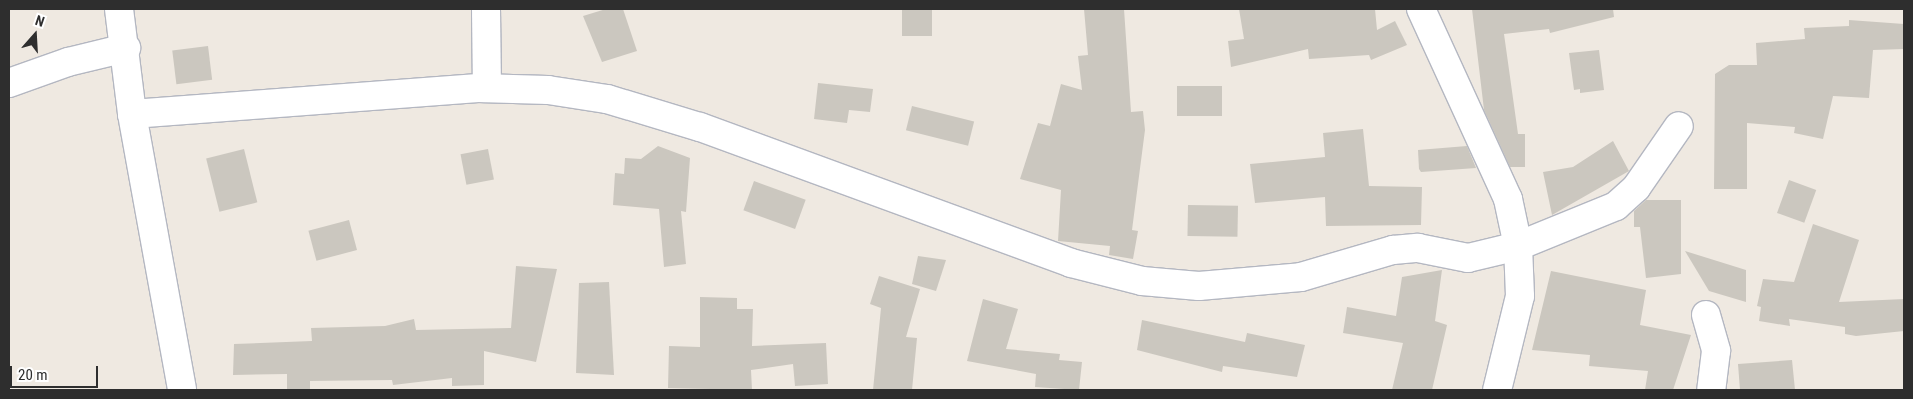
<!DOCTYPE html>
<style>
body{margin:0}
#map{position:relative;width:1913px;height:399px;overflow:hidden;background:#efe9e1;font-family:"Roboto Condensed",sans-serif}
div>[style]{position:absolute}
[style*='--x']{left:calc(var(--x)*1px);top:calc(var(--y)*1px);width:calc(var(--w)*1px);rotate:calc(var(--a)*1deg)}
.building>*{inset:0;background:#cbc7bf;transform-origin:0 0}
.roads{filter:drop-shadow(1px 0 #b4b7c1) drop-shadow(-1px 0 #b4b7c1) drop-shadow(0 1px #b4b7c1) drop-shadow(0 -1px #b4b7c1)}
.minor>*{height:28px;margin:-14px;padding:0 14px;transform-origin:14px;border-radius:14px;background:#fff}
span{translate:-50% -50%;white-space:nowrap;text-align:center;line-height:1.15;-webkit-text-stroke:5px #fff;paint-order:stroke}
.frame{position:absolute;inset:0;border:10px solid #2e2e2e;pointer-events:none}
.north{position:absolute;left:10px;top:10px;width:50px;height:50px;-webkit-text-stroke:4px #fff;paint-order:stroke;rotate:19deg;font-size:14px;font-weight:700;line-height:20px;text-align:center;color:#2e2e2e}
.north::after{content:'';display:block;margin:auto;width:18px;height:22px;background:#2e2e2e;clip-path:polygon(50% 0,100% 100%,50% 72%,0 100%)}
.scale{position:absolute;left:10px;top:366px;width:88px;height:22px;box-sizing:border-box;border:2px solid #2e2e2e;border-top:0;padding-left:6px;font-size:15px;line-height:18px;white-space:nowrap;color:#2e2e2e;-webkit-text-stroke:4px #fff;paint-order:stroke}
</style>
<div id="map">
<div class="building">
<i style="clip-path:polygon(606px 9px,623px 9px,637px 51px,602px 62px,583px 16px)"></i>
<i style="left:902px;top:9px;width:30px;height:27px"></i>
<i style="clip-path:polygon(1084px 9px,1124px 9px,1131px 112px,1143px 111px,1145px 130px,1132px 230px,1138px 231px,1133px 259px,1109px 255px,1110px 246px,1058px 241px,1061px 190px,1020px 179px,1038px 123px,1050px 126px,1061px 84px,1082px 90px,1078px 56px,1088px 55px)"></i>
<i style="clip-path:polygon(1239px 9px,1375px 9px,1377px 30px,1395px 21px,1407px 45px,1371px 60px,1369px 55px,1309px 59px,1308px 49px,1231px 67px,1228px 41px,1244px 39px)"></i>
<i style="clip-path:polygon(1472px 9px,1613px 9px,1614px 17px,1550px 33px,1549px 29px,1504px 34px,1518px 134px,1525px 134px,1525px 167px,1510px 167px,1484px 110px)"></i>
<i style="clip-path:polygon(1849px 20px,1904px 24px,1904px 49px,1873px 50px,1869px 98px,1833px 96px,1823px 139px,1794px 133px,1795px 127px,1747px 123px,1747px 189px,1714px 189px,1715px 74px,1729px 65px,1757px 65px,1756px 43px,1805px 39px,1804px 28px,1849px 26px)"></i>
<i style="left:208px;top:46px;width:34px;height:36px;rotate:83deg"></i>
<i style="clip-path:polygon(1599px 50px,1604px 90px,1580px 93px,1580px 89px,1574px 90px,1569px 53px)"></i>
<i style="clip-path:polygon(818px 83px,873px 89px,870px 112px,849px 110px,847px 123px,814px 119px)"></i>
<i style="left:1177px;top:86px;width:45px;height:30px"></i>
<i style="left:912px;top:106px;width:64px;height:25px;rotate:14deg"></i>
<i style="clip-path:polygon(1363px 129px,1369px 186px,1422px 187px,1421px 225px,1326px 226px,1325px 197px,1255px 203px,1250px 164px,1325px 157px,1323px 133px)"></i>
<i style="clip-path:polygon(1613px 141px,1629px 171px,1552px 215px,1543px 172px,1573px 167px)"></i>
<i style="clip-path:polygon(658px 146px,690px 158px,686px 212px,681px 211px,686px 264px,664px 267px,659px 209px,613px 205px,615px 173px,624px 174px,625px 158px,641px 159px)"></i>
<i style="clip-path:polygon(1467px 146px,1476px 168px,1421px 172px,1419px 169px,1418px 150px)"></i>
<i style="left:244px;top:149px;width:55px;height:39px;rotate:76deg"></i>
<i style="left:488px;top:149px;width:31px;height:28px;rotate:79deg"></i>
<i style="left:1789px;top:180px;width:29px;height:35px;rotate:20deg"></i>
<i style="left:754px;top:181px;width:55px;height:31px;rotate:20deg"></i>
<i style="clip-path:polygon(1646px 200px,1681px 200px,1681px 274px,1646px 278px,1640px 227px,1634px 227px,1634px 211px)"></i>
<i style="left:1188px;top:205px;width:50px;height:31px;rotate:1deg"></i>
<i style="left:349px;top:220px;width:31px;height:42px;rotate:75deg"></i>
<i style="clip-path:polygon(1813px 224px,1859px 240px,1839px 302px,1904px 299px,1904px 331px,1856px 336px,1845px 334px,1845px 327px,1789px 319px,1790px 326px,1759px 321px,1761px 307px,1757px 306px,1763px 279px,1794px 282px)"></i>
<i style="clip-path:polygon(1685px 251px,1746px 270px,1746px 302px,1709px 291px)"></i>
<i style="clip-path:polygon(918px 256px,946px 260px,936px 291px,912px 284px)"></i>
<i style="clip-path:polygon(516px 266px,557px 269px,536px 362px,484px 351px,484px 385px,452px 386px,452px 378px,393px 385px,392px 380px,310px 381px,310px 390px,287px 390px,287px 374px,233px 375px,234px 344px,312px 341px,311px 328px,385px 326px,414px 319px,416px 330px,511px 328px)"></i>
<i style="clip-path:polygon(1442px 270px,1435px 321px,1447px 325px,1432px 390px,1392px 390px,1403px 343px,1343px 333px,1347px 307px,1396px 316px,1402px 277px)"></i>
<i style="clip-path:polygon(1551px 271px,1646px 290px,1640px 325px,1691px 335px,1673px 390px,1645px 390px,1648px 371px,1589px 366px,1590px 355px,1532px 350px)"></i>
<i style="clip-path:polygon(879px 276px,920px 289px,906px 337px,917px 338px,912px 390px,873px 390px,881px 308px,870px 304px)"></i>
<i style="clip-path:polygon(609px 282px,614px 375px,576px 373px,579px 283px)"></i>
<i style="clip-path:polygon(700px 297px,737px 298px,737px 309px,753px 309px,752px 346px,826px 343px,828px 384px,795px 386px,793px 364px,751px 370px,752px 390px,668px 388px,669px 346px,700px 347px)"></i>
<i style="clip-path:polygon(983px 299px,1018px 309px,1006px 349px,1060px 354px,1059px 360px,1082px 362px,1079px 390px,1035px 387px,1036px 374px,967px 361px)"></i>
<i style="clip-path:polygon(1142px 320px,1245px 342px,1247px 333px,1305px 345px,1297px 377px,1223px 366px,1222px 372px,1137px 350px)"></i>
<i style="clip-path:polygon(1792px 360px,1795px 390px,1740px 390px,1738px 364px)"></i>
</div>
<div class="roads">
<div class="minor">
<i style="--x:119;--y:9;--w:106;--a:82.9"></i>
<i style="--x:132;--y:114;--w:280;--a:79.7"></i>
<i style="--x:486;--y:9;--w:79;--a:89.3"></i>
<i style="--x:1421;--y:9;--w:209;--a:65.4"></i>
<i style="--x:1508;--y:199;--w:48;--a:78"></i>
<i style="--x:1518;--y:246;--w:50;--a:87.7"></i>
<i style="--x:1520;--y:296;--w:97;--a:103.7"></i>
<i style="--x:9;--y:83;--w:63;--a:-19.6"></i>
<i style="--x:68;--y:62;--w:60;--a:-13.6"></i>
<i style="--x:132;--y:114;--w:347;--a:-4.3"></i>
<i style="--x:478;--y:88;--w:70;--a:1.6"></i>
<i style="--x:548;--y:90;--w:60;--a:8.7"></i>
<i style="--x:607;--y:99;--w:97;--a:16.8"></i>
<i style="--x:700;--y:127;--w:395;--a:20.1"></i>
<i style="--x:1071;--y:263;--w:73;--a:14.2"></i>
<i style="--x:1142;--y:281;--w:57;--a:5"></i>
<i style="--x:1199;--y:286;--w:102;--a:-5"></i>
<i style="--x:1301;--y:277;--w:96;--a:-16.4"></i>
<i style="--x:1393;--y:250;--w:25;--a:-5"></i>
<i style="--x:1418;--y:248;--w:51;--a:11.3"></i>
<i style="--x:1468;--y:258;--w:51;--a:-13.5"></i>
<i style="--x:1518;--y:246;--w:106;--a:-22.2"></i>
<i style="--x:1616;--y:206;--w:27;--a:-42"></i>
<i style="--x:1636;--y:188;--w:75;--a:-55.3"></i>
<i style="--x:1706;--y:315;--w:37;--a:74"></i>
<i style="--x:1716;--y:351;--w:39;--a:97"></i>
</div>
</div>
<div class="frame"></div>
<div class="north">N</div>
<div class="scale">20 m</div>
</div>
